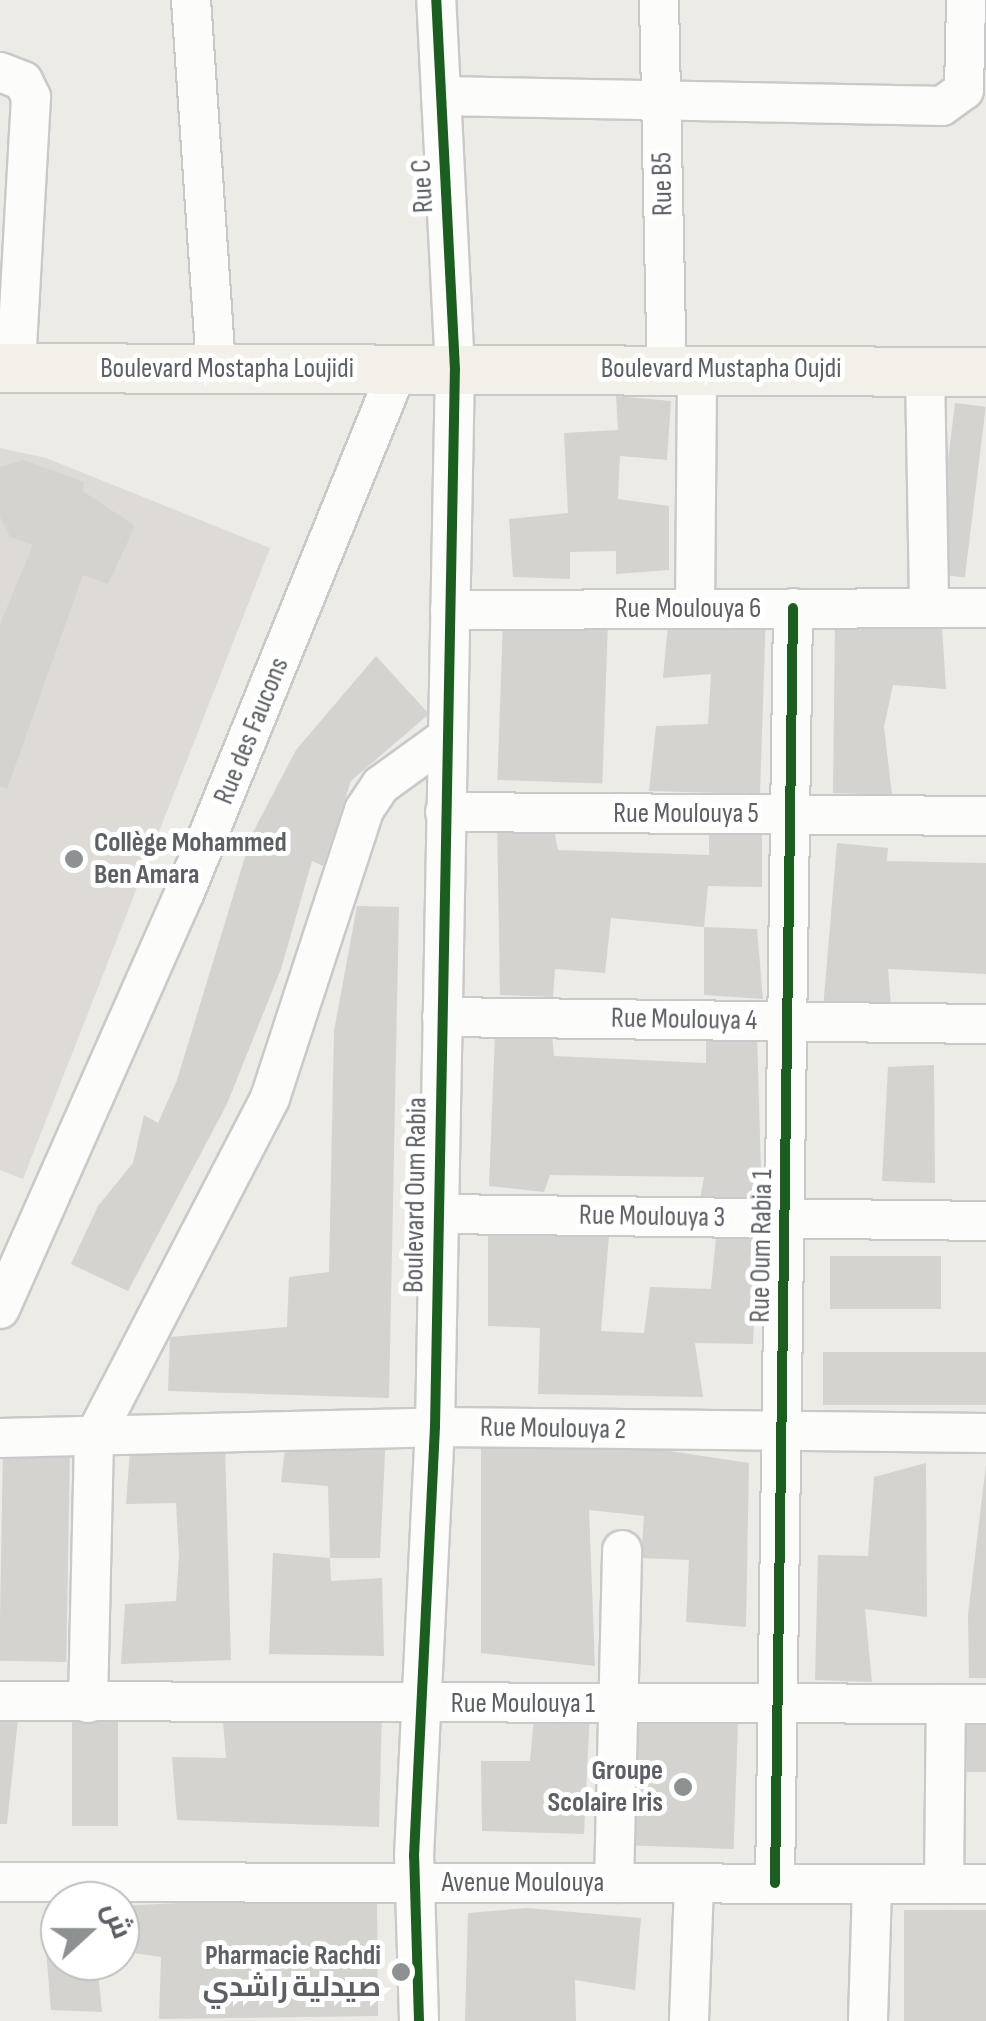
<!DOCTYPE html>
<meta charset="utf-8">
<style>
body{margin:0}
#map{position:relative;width:986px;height:2021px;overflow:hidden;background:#ecebe6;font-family:"Sofia Sans Condensed",Cairo,sans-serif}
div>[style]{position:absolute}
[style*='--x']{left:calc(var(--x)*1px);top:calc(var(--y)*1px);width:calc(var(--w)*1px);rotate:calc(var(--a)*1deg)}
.education>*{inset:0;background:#dedbd6}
.building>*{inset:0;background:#d4d3d0;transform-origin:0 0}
.roads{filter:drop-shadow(2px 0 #c9c9c9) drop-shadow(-2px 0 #c9c9c9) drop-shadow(0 2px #c9c9c9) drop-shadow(0 -2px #c9c9c9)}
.minor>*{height:38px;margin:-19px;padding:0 19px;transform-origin:19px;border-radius:19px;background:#fcfcfb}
.major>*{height:48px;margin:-24px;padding:0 24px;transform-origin:24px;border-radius:24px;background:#f2f0e8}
.cycleway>*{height:10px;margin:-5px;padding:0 5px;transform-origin:5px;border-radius:5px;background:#1b5e20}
.dots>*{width:28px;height:28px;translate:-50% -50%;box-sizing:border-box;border:5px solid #fff;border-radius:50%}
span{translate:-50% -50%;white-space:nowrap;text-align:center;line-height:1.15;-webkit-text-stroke:10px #fff;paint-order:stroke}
.street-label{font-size:28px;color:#5c6064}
.poi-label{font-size:28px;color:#5c6064;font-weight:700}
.left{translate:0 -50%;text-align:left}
.right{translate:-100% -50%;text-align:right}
.north{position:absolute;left:40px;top:1881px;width:100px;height:100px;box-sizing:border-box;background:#fff;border:2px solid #bebfc1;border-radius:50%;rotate:69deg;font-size:28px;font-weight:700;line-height:40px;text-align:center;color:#5c6064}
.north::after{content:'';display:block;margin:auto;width:35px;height:45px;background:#8e9192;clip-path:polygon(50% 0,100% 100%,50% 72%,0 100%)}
</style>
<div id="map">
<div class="education">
<i style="clip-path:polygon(0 448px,46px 458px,270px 548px,23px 1179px,0 1170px)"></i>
</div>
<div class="building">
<i style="clip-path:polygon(616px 396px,671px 401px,667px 460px,620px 456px,618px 499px,669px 506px,669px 570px,616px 574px,616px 551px,570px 552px,570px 579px,513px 577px,509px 519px,568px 513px,564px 433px,618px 430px)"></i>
<i style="left:955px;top:403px;width:31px;height:172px;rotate:7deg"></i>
<i style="clip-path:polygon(23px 460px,84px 482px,83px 491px,135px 526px,108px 584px,83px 575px,7px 789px,0 786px,0 624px,33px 545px,10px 537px,0 517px,0 467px)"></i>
<i style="clip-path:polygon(766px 612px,760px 794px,649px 791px,656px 726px,708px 724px,711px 674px,663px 678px,668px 624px)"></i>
<i style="left:503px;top:620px;width:105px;height:160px;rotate:2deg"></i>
<i style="clip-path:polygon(835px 622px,942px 627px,946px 689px,893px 685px,884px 727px,892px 795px,833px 793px)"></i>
<i style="clip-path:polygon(376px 656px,429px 714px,351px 781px,323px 866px,312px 861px,281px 969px,227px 1104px,128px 1291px,71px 1264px,98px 1206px,133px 1163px,144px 1115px,158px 1123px,177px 1080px,252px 834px,296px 750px)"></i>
<i style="clip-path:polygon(497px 817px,552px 820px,558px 850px,709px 855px,709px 830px,762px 832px,762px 887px,708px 886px,704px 927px,611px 918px,605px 973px,555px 969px,553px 997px,500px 995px)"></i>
<i style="clip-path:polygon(837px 843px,888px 848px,887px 861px,986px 863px,986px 974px,888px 969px,891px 1005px,823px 1009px)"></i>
<i style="clip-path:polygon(357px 906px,399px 907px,389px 1398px,168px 1391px,170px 1337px,287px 1327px,289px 1277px,329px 1272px,334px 1031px)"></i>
<i style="clip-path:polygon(704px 927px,757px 929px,763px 999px,704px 995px)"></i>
<i style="clip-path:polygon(706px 1028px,757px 1032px,762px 1206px,700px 1200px,704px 1177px,550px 1175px,544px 1192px,489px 1186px,495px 1034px,552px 1035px,554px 1056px,706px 1063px)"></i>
<i style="clip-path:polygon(934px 1065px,935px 1183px,882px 1181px,888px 1067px)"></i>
<i style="clip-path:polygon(488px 1227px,609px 1235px,601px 1331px,644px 1333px,650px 1287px,711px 1289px,716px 1237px,758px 1237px,753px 1344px,695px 1343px,703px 1397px,538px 1394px,540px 1328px,488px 1326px)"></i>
<i style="left:830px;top:1256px;width:111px;height:53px"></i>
<i style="left:986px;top:1352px;width:53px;height:163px;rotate:90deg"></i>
<i style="clip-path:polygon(386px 1433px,380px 1558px,330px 1558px,328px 1486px,281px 1482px,286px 1440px)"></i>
<i style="clip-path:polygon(225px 1446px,231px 1660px,121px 1664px,125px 1604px,176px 1601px,179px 1556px,176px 1503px,126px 1504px,130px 1450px)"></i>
<i style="clip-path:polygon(643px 1447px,749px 1463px,746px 1627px,686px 1622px,689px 1560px,641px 1558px,644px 1516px,589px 1510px,595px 1666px,481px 1653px,481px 1448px)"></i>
<i style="left:70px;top:1448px;width:214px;height:67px;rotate:91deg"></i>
<i style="clip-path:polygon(926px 1463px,927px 1617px,865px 1609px,872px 1682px,815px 1680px,818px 1555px,868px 1556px,874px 1477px)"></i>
<i style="clip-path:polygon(986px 1464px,986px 1678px,969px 1678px,968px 1615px)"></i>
<i style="clip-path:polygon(273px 1553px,330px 1558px,331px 1581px,382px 1578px,384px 1656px,269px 1654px)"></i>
<i style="clip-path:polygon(535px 1706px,590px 1710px,584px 1834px,482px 1831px,481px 1761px,530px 1761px)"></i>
<i style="clip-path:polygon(222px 1709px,382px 1710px,379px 1827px,177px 1820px,172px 1757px,226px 1758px)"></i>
<i style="left:72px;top:1710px;width:46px;height:116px"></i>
<i style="clip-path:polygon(0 1719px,18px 1719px,7px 1824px,0 1824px)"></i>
<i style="left:967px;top:1719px;width:19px;height:53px"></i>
<i style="left:738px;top:1723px;width:126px;height:106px;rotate:92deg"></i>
<i style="clip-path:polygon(377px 1893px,378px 2016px,159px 2019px,161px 1957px,120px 1951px,120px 1906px)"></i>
<i style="clip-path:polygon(527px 1908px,641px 1918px,635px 1990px,575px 1980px,576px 2021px,465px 2021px,468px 1913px)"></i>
<i style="left:986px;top:1910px;width:111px;height:82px;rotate:90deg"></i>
<i style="clip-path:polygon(60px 1949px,60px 1961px,97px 1961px,102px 2012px,51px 2010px,46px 1950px)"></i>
</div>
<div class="roads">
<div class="minor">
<i style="--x:191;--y:0;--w:370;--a:86.1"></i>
<i style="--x:659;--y:0;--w:368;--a:88.8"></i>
<i style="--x:0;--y:72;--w:25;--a:21"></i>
<i style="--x:23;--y:81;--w:18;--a:63"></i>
<i style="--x:31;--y:97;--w:271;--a:93.2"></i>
<i style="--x:441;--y:96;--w:501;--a:1.14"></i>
<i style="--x:942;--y:106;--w:27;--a:-36"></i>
<i style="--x:964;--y:90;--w:90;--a:-88.7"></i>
<i style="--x:925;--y:371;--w:237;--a:89"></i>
<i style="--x:695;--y:609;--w:241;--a:-89.5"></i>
<i style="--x:450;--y:610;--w:536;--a:-0.21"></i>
<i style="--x:445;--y:812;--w:541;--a:0.42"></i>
<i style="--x:442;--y:1017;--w:544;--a:0.74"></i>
<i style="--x:439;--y:1214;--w:547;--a:0.73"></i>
<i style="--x:0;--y:1309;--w:456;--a:-66.1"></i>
<i style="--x:185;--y:892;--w:565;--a:-67.84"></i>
<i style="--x:0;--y:1438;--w:435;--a:-1.4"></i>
<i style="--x:435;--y:1427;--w:551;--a:0.62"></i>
<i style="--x:0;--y:1701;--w:986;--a:0.17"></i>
<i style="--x:88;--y:1703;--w:265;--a:-88.7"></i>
<i style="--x:94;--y:1438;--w:383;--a:-62.6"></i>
<i style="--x:270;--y:1098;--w:303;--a:-71.9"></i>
<i style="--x:364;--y:810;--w:30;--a:-56"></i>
<i style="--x:381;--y:785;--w:80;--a:-35.9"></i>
<i style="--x:0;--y:1882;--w:986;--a:0.12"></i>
<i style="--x:614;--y:1883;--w:333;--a:-88.6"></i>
<i style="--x:775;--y:1883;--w:1275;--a:-89.19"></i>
<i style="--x:944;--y:1884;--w:180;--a:-89.4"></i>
<i style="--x:419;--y:2021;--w:165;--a:-91.7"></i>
<i style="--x:414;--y:1856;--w:430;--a:-87.2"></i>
<i style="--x:435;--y:1427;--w:1057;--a:-88.92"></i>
<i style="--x:455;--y:370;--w:370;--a:-92.9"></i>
<i style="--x:689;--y:2021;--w:137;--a:-87.9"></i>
<i style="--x:868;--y:2021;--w:137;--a:-88.3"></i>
</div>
<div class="major">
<i style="--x:0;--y:368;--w:986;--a:0.23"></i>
</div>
</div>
<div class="cycleway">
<i style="--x:775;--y:1883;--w:1275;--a:-89.19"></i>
<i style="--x:419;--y:2021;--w:165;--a:-91.7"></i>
<i style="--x:414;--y:1856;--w:430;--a:-87.2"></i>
<i style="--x:435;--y:1427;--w:1057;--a:-88.92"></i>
<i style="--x:455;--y:370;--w:370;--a:-92.9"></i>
</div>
<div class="dots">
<i style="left:74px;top:859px;background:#8e9192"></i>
<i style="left:683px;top:1787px;background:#8e9192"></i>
<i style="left:401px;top:1972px;background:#8e9192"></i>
</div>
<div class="street-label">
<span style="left:663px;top:184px;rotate:-91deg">Rue B5</span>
<span style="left:423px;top:186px;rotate:-93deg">Rue C</span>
<span style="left:227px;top:369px">Boulevard Mostapha Loujidi</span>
<span style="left:721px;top:369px">Boulevard Mustapha Oujdi</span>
<span style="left:688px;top:609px">Rue Moulouya 6</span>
<span style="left:252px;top:731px;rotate:-68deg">Rue des Faucons</span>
<span style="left:686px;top:814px">Rue Moulouya 5</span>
<span style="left:684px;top:1020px;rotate:1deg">Rue Moulouya 4</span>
<span style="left:416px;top:1195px;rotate:-89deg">Boulevard Oum Rabia</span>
<span style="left:652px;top:1217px;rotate:1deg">Rue Moulouya 3</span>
<span style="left:762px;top:1246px;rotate:-89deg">Rue Oum Rabia 1</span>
<span style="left:553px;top:1429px;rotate:1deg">Rue Moulouya 2</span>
<span style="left:523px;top:1704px">Rue Moulouya 1</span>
<span style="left:523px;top:1883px">Avenue Moulouya</span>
</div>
<div class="poi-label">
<span class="left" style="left:94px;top:859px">Collège Mohammed<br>Ben Amara</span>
<span class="right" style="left:663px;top:1787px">Groupe<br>Scolaire Iris</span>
<span class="right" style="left:381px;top:1972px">Pharmacie Rachdi<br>صيدلية راشدي</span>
</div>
<div class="north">ش</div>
</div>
